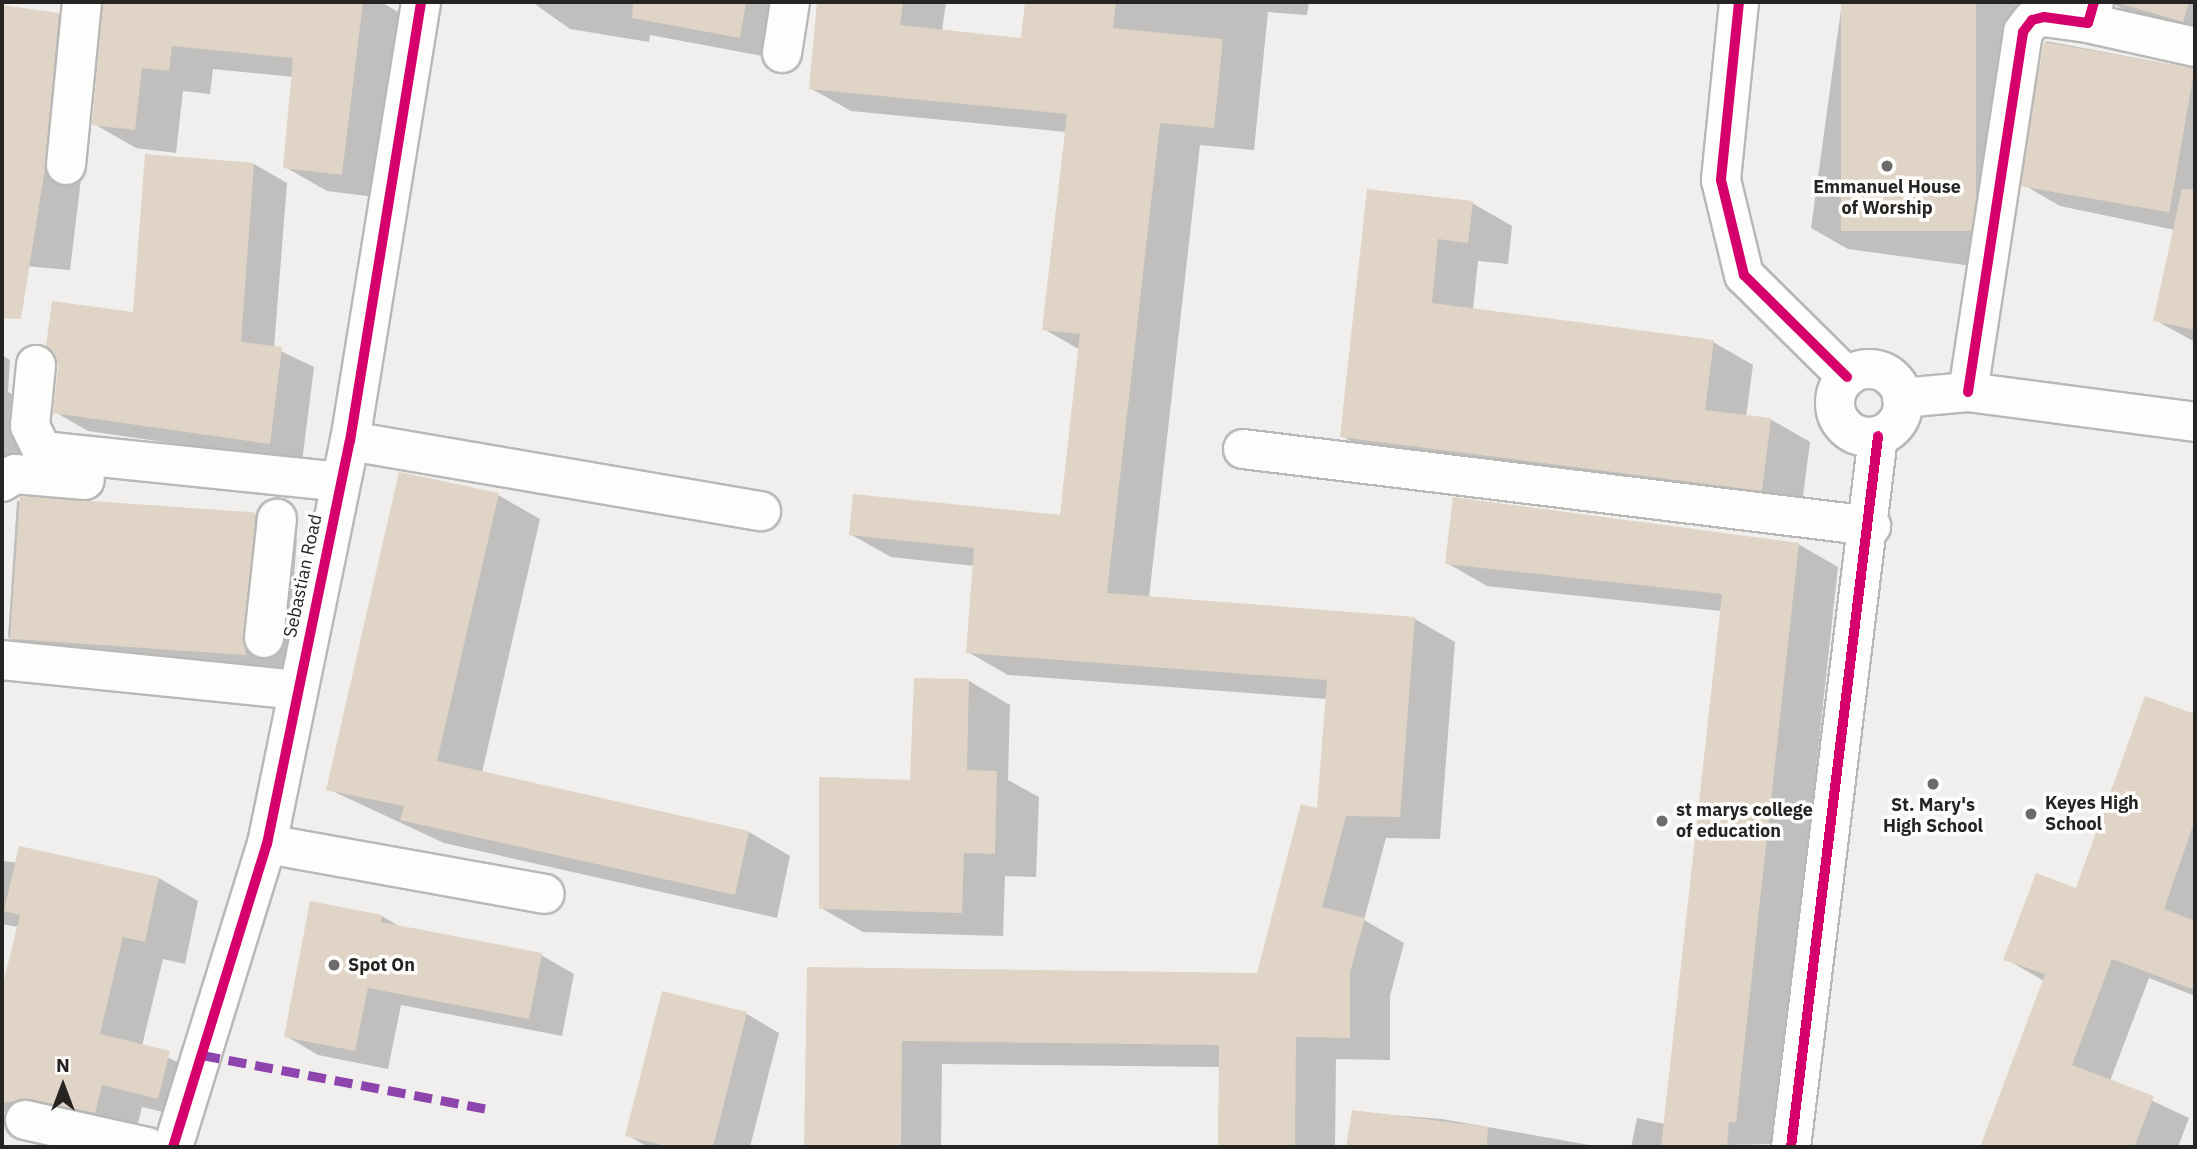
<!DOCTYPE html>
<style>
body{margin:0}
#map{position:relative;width:2197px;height:1149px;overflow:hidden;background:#f1efed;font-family:"IBM Plex Sans",sans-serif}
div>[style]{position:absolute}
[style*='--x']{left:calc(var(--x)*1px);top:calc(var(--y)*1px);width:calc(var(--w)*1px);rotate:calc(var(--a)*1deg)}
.shadow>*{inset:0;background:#0003}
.building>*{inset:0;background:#dfd4c5;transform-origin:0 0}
.roads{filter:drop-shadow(2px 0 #b9b8b7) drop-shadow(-2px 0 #b9b8b7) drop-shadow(0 2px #b9b8b7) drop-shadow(0 -2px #b9b8b7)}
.minor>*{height:38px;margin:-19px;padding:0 19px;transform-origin:19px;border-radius:19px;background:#fdfdfc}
.minor>.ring{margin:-19px;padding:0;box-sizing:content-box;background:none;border:38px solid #fdfdfc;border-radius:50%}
.quiet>*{height:9px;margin-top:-4.5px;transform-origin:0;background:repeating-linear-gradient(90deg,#8e44ad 0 18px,transparent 0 27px)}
.cycleway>*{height:10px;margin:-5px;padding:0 5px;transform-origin:5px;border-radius:5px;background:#d6006c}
.dots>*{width:19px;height:19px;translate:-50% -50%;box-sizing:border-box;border:4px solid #fffdfb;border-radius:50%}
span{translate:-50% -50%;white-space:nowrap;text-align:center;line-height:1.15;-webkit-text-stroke:7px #fffdfb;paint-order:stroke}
.poi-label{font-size:18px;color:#262423;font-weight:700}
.left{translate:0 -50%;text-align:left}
.street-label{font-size:18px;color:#262423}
.frame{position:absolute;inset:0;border:4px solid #262423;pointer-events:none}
.north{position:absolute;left:28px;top:1051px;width:70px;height:70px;-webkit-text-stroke:5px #fffdfb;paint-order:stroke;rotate:0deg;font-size:19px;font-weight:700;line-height:28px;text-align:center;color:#262423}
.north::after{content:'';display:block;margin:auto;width:24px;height:32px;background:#262423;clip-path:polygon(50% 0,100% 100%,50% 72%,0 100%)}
</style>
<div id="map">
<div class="shadow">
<i style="clip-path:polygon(105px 2px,381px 2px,405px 16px,384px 198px,327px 191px,285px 167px,293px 77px,213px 69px,210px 94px,183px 91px,176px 153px,136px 148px,94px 124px)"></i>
<i style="clip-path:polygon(532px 2px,789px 2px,779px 59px,650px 35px,649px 42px,570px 29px)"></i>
<i style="clip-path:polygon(819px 2px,946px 2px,942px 31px,1023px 40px,1027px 2px,1309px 2px,1307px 15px,1268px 12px,1254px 150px,1200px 145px,1149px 598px,1415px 619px,1455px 642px,1440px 839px,1386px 838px,1364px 920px,1404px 943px,1390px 996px,1390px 1060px,1336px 1059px,1335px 1147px,1220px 1147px,1221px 1067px,942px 1064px,941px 1147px,806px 1147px,808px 969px,1258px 974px,1319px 811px,1327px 699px,1008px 675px,968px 652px,975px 566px,891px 557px,850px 534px,1062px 517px,1080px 350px,1044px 329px,1066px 132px,851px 111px,810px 88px)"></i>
<i style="clip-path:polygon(1842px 2px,2016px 2px,1979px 267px,1848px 249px,1811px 228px)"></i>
<i style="clip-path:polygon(2110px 2px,2195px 2px,2195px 36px,2154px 27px)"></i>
<i style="clip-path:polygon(2px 7px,58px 15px,98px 38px,70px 270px,2px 264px)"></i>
<i style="clip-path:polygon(2046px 41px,2195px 69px,2195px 342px,2155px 320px,2175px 230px,2060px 206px,2024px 185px)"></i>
<i style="clip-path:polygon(254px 164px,287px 183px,274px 348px,314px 367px,302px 462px,88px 431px,55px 412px,60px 366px,134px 314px)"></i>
<i style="clip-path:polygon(1368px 191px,1472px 203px,1512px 226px,1508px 264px,1478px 261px,1473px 310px,1713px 342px,1753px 365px,1746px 417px,1770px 419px,1810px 442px,1801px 512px,1381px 459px,1342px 436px)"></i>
<i style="clip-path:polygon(2px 355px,10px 360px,8px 392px,40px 409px,46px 468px,2px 466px)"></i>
<i style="clip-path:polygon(498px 495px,540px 519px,482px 773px,749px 832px,790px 856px,777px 918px,444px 843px,328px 789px)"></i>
<i style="clip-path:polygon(17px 501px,255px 514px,297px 538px,286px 681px,49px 662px,8px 637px)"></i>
<i style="clip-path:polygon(1798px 544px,1838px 567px,1775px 1144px,1631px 1147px,1637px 1118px,1665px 1124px,1721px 611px,1487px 586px,1447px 563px)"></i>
<i style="clip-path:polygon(969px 681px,1010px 705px,1008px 780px,1039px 797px,1036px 877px,1005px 876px,1003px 936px,863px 932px,821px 908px,911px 782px)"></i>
<i style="clip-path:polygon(2146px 698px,2195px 716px,2195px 996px,2149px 978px,2110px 1081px,2189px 1118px,2178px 1147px,1981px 1147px,2044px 981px,2006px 959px,2077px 890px)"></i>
<i style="clip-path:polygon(2px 861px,159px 878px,198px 901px,185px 964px,163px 959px,142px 1046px,209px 1076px,198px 1120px,142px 1107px,135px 1135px,15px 1118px,2px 1110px,2px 992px,18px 927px,2px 924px)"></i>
<i style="clip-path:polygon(382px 916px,402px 928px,541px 955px,574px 974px,562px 1036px,401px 1005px,388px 1069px,318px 1055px,286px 1036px)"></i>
<i style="clip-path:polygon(663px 993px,747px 1014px,779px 1033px,750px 1147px,648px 1147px,627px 1135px)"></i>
<i style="clip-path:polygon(1354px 1112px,1442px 1119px,1601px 1147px,1347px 1147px)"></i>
</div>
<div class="building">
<i style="clip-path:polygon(103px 2px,363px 2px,342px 175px,283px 168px,293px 58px,172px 46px,169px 71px,142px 68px,135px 130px,92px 125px)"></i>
<i style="clip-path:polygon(633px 2px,746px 2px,740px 38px,632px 18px)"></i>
<i style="clip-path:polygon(817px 2px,903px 2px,900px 25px,1021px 38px,1025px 2px,1116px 2px,1113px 28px,1223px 39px,1214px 128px,1160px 123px,1107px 593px,1415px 617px,1400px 817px,1346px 816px,1322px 907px,1365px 918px,1350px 972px,1350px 1038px,1296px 1037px,1295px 1147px,1218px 1147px,1219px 1045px,902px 1041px,901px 1147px,804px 1147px,807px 967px,1257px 973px,1301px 804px,1317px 808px,1327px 680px,966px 653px,974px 548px,849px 535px,853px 494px,1060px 515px,1080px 334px,1042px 330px,1067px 114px,809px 89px)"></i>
<i style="left:1841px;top:2px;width:135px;height:229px"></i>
<i style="clip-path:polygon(2115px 2px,2189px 2px,2183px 22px)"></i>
<i style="clip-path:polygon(2px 5px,59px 13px,45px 168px,21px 319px,2px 318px)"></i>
<i style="left:2044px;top:42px;width:153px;height:146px;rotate:10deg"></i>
<i style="clip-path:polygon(145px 154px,254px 163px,241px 342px,282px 347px,270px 444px,53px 413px,58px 366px,46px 346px,52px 301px,133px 312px)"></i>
<i style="clip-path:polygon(1367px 189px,1473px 201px,1468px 243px,1438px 239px,1432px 303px,1714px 340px,1705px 410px,1771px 418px,1762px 491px,1340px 437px)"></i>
<i style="clip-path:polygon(2182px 189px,2195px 190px,2195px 330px,2153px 321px)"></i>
<i style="clip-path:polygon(399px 472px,499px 493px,437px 761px,749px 831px,735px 895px,400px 820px,404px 806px,326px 790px)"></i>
<i style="left:20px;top:496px;width:236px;height:143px;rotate:4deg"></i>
<i style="clip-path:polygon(1453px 497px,1799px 543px,1736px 1122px,1729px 1122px,1727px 1147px,1661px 1147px,1722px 594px,1445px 564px)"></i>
<i style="clip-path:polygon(914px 678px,969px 679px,967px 770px,997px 771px,995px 854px,964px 853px,962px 913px,819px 909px,819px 777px,910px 780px)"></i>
<i style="clip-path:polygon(2145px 696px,2195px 714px,2195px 820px,2164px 909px,2195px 921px,2195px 990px,2112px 959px,2072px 1065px,2154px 1096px,2134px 1147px,1980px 1147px,2045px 974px,2003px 960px,2036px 873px,2076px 888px)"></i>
<i style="clip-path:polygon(19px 846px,159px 877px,145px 942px,123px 937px,100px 1034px,170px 1051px,158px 1099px,102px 1085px,95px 1113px,30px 1099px,2px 1103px,2px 988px,20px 915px,4px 911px)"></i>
<i style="clip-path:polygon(310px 901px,382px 915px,381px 922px,542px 953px,529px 1019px,368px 988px,355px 1051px,284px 1037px)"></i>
<i style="clip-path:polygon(662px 991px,747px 1012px,713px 1147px,670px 1147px,625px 1136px)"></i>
<i style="clip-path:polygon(1352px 1110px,1488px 1127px,1487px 1147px,1346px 1147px)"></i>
</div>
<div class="roads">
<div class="minor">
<i style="--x:1739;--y:2;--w:179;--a:95.8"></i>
<i style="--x:1721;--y:180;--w:98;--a:76.4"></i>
<i style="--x:1744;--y:275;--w:145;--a:44.7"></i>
<i style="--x:2088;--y:23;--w:110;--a:12.6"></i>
<i style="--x:782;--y:53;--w:52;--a:-81.1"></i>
<i style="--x:66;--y:165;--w:164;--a:-84.4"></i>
<i style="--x:36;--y:365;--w:61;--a:95.6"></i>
<i style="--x:30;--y:426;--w:28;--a:64"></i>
<i style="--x:42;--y:451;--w:300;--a:5.9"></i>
<i class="ring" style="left:1835px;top:369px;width:30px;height:30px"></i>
<i style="--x:1968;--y:392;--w:364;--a:-81.3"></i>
<i style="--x:2023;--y:32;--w:15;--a:-53"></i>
<i style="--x:2032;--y:20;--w:12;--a:-14"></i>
<i style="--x:2044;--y:17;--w:44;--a:7.8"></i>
<i style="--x:2088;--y:23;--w:22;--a:-74"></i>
<i style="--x:1902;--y:398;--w:66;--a:-5.2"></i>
<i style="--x:1968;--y:392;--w:229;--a:7.5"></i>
<i style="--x:350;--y:441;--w:417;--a:9.7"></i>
<i style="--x:1243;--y:449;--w:633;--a:6.99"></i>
<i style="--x:2;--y:482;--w:15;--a:-32"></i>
<i style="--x:15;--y:474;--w:70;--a:4.9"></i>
<i style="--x:264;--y:638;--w:120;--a:-83.8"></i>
<i style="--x:2;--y:660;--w:297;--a:5.8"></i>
<i style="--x:267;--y:844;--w:282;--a:10.2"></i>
<i style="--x:25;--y:1120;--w:125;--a:12.5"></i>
<i style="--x:173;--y:1147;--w:317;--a:-72.8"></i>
<i style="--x:267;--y:844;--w:411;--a:-78.4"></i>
<i style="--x:350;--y:441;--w:445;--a:-80.8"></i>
<i style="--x:1791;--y:1147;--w:716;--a:-83.02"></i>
</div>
</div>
<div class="quiet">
<i style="--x:202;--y:1055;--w:295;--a:10.7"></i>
</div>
<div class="cycleway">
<i style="--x:1739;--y:2;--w:179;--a:95.8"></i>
<i style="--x:1721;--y:180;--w:98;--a:76.4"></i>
<i style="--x:1744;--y:275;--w:145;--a:44.7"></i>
<i style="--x:1968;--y:392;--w:364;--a:-81.3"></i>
<i style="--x:2023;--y:32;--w:15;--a:-53"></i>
<i style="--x:2032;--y:20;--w:12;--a:-14"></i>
<i style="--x:2044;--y:17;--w:44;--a:7.8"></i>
<i style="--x:2088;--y:23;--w:22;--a:-74"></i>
<i style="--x:173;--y:1147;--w:317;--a:-72.8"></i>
<i style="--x:267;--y:844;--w:411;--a:-78.4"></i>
<i style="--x:350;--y:441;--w:445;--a:-80.8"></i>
<i style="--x:1791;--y:1147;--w:716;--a:-83.02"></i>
</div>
<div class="dots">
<i style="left:1887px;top:166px;background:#6d6b6a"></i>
<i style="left:1933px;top:784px;background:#6d6b6a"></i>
<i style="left:2031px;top:814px;background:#6d6b6a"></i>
<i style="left:1662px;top:821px;background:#6d6b6a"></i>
<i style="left:334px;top:965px;background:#6d6b6a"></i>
</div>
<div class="poi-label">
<span style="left:1887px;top:198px">Emmanuel House<br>of Worship</span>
<span class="left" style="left:2045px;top:814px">Keyes High<br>School</span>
<span style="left:1933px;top:816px">St. Mary's<br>High School</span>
<span class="left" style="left:1676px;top:821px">st marys college<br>of education</span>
<span class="left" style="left:348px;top:965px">Spot On</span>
</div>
<div class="street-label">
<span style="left:303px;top:576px;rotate:-78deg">Sebastian Road</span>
</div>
<div class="frame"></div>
<div class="north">N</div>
</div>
